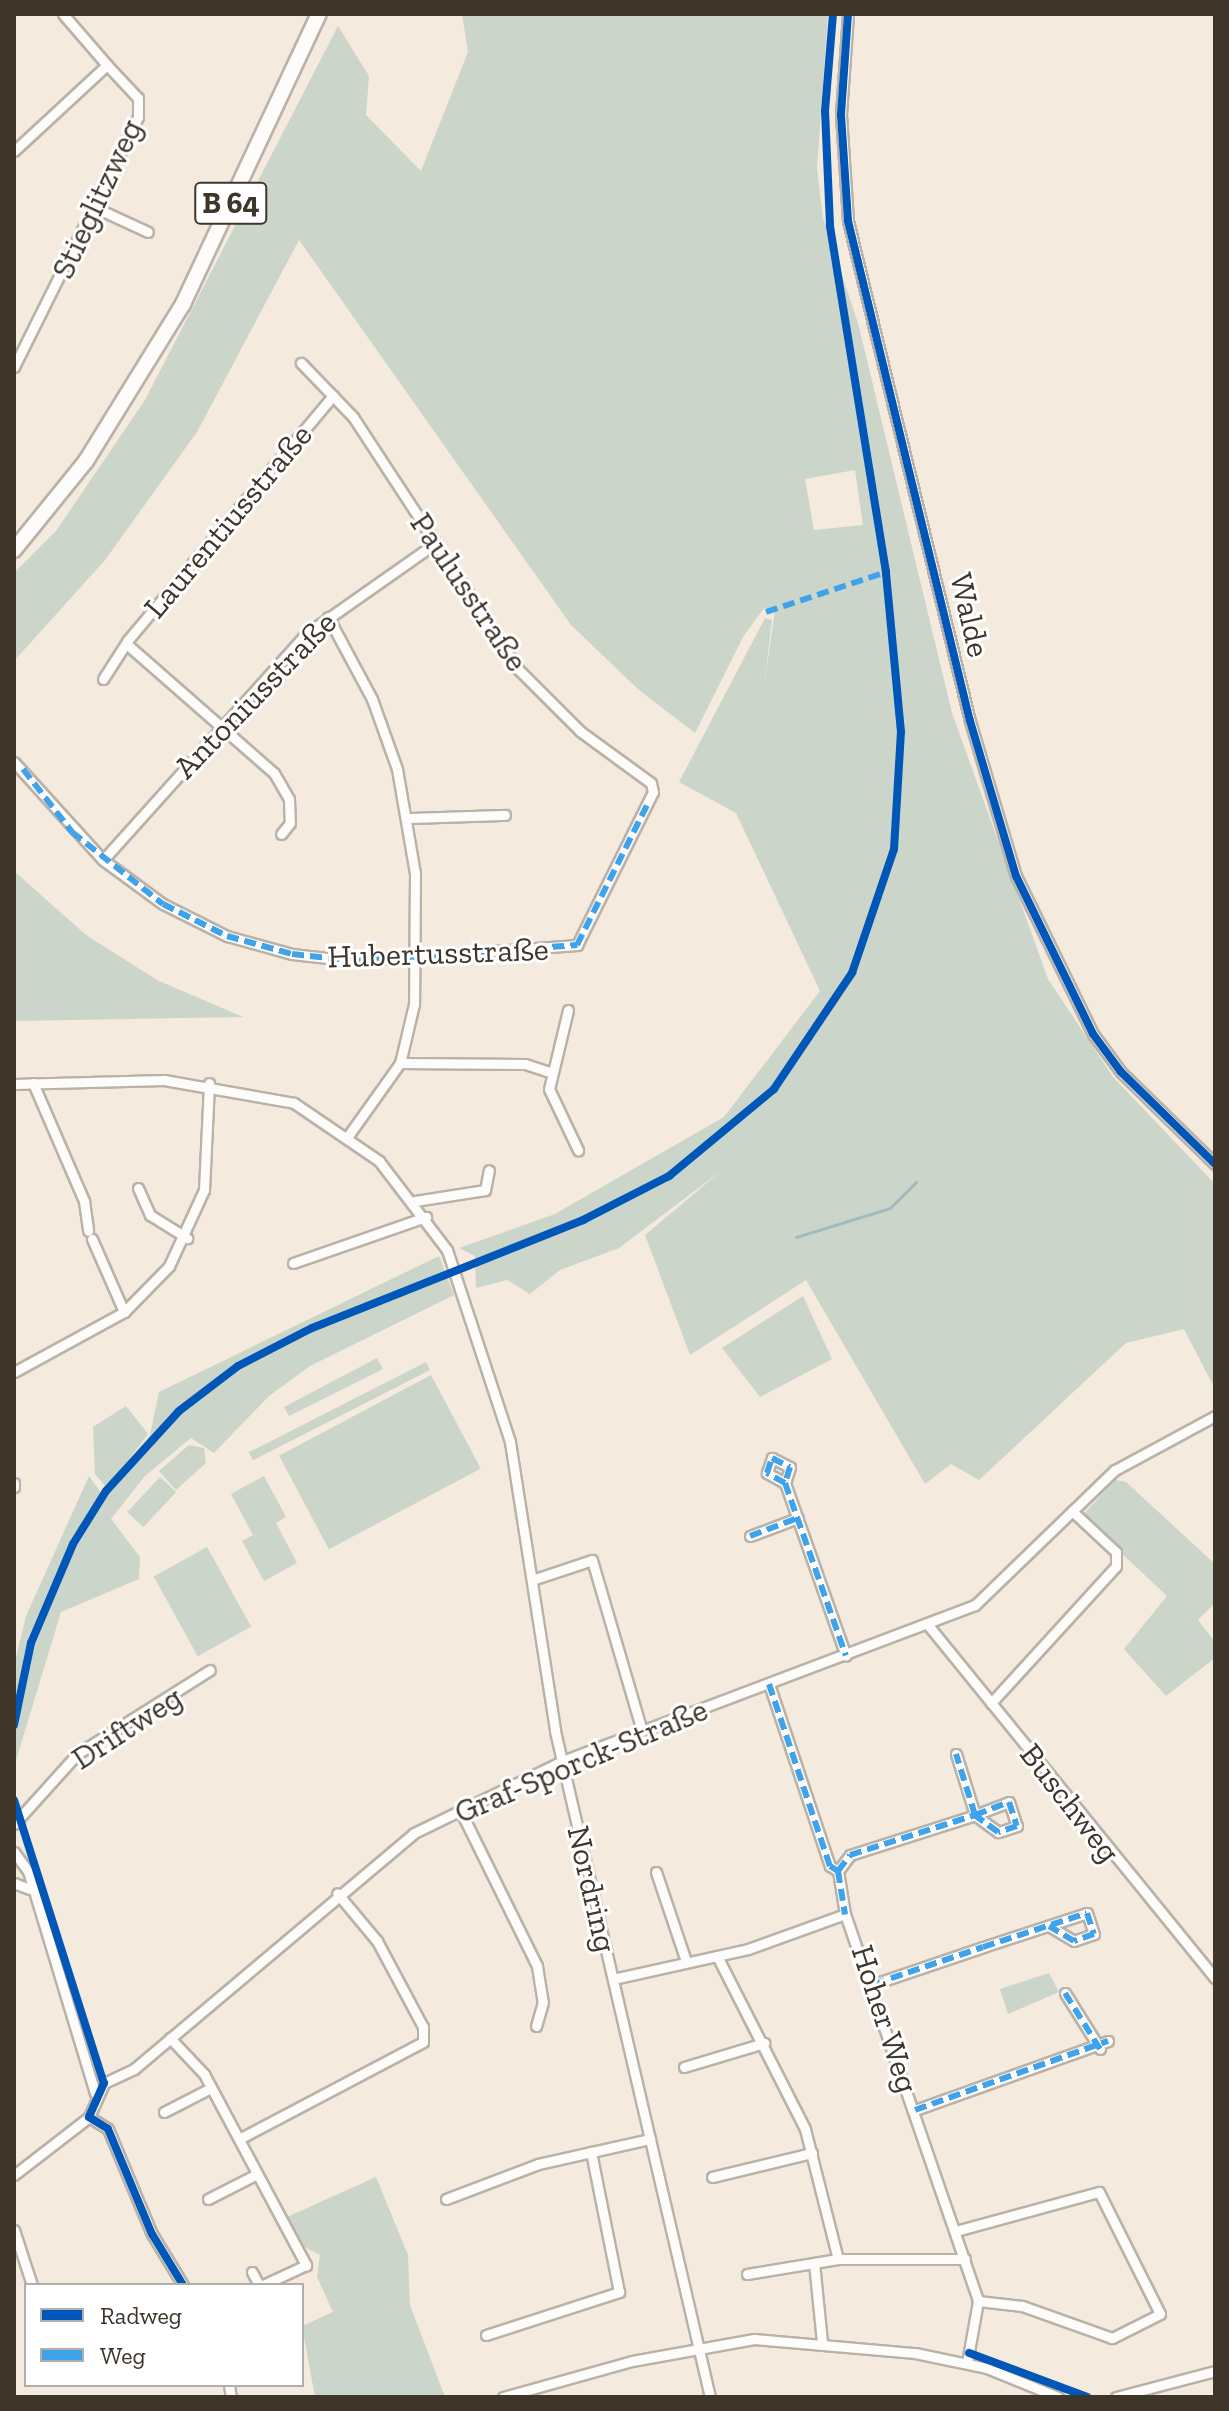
<!DOCTYPE html>
<meta charset="utf-8">
<style>
body{margin:0}
#map{position:relative;width:1229px;height:2411px;overflow:hidden;background:#f4eade;font-family:"Zilla Slab",serif}
div>[style]{position:absolute}
[style*='--x']{left:calc(var(--x)*1px);top:calc(var(--y)*1px);width:calc(var(--w)*1px);rotate:calc(var(--a)*1deg)}
.green>*{inset:0;background:#cbd5c9;transform-origin:0 0}
.stream>*{height:3px;margin:-1.5px;padding:0 1.5px;transform-origin:1.5px;border-radius:1.5px;background:#a4babe}
.roads{filter:drop-shadow(2px 0 #bab2a8) drop-shadow(-2px 0 #bab2a8) drop-shadow(0 2px #bab2a8) drop-shadow(0 -2px #bab2a8)}
.minor>*{height:9px;margin:-4.5px;padding:0 4.5px;transform-origin:4.5px;border-radius:4.5px;background:#fdfcfa}
.primary>*{height:14px;margin:-7px;padding:0 7px;transform-origin:7px;border-radius:7px;background:#fdfcfa}
.quiet>*{height:6px;margin-top:-3px;transform-origin:0;background:repeating-linear-gradient(90deg,#3fa3eb 0 12px,transparent 0 18px)}
.cycleway>*{height:8px;margin:-4px;padding:0 4px;transform-origin:4px;border-radius:4px;background:#0057b8}
span{translate:-50% -50%;white-space:nowrap;text-align:center;line-height:1.15;-webkit-text-stroke:6px #fff;paint-order:stroke}
.shield-label span{padding:2px 6px;background:#fff;border:2px solid;border-radius:6px;-webkit-text-stroke-width:0}
.shield-label{font-size:30px;color:#3e352b;font-weight:700}
.street-label{font-size:32px;color:#3e352b}
.frame{position:absolute;inset:0;border:16px solid #3e352b;pointer-events:none}
.legend{position:absolute;left:24px;top:2283px;width:280px;height:104px;box-sizing:border-box;background:#fff;border:2px solid #b2aeaa;margin:0;padding:10px 14px;list-style:none;font-size:24px;color:#3e352b}
.legend li{display:flex;align-items:center;gap:16px;height:40px}
.legend b{width:40px;border:2px solid #b2aeaa}
</style>
<div id="map">
<div class="green">
<i style="clip-path:polygon(evenodd,462px 14px,828px 14px,817px 168px,823px 218px,858px 323px,952px 713px,1048px 979px,1113px 1077px,1215px 1184px,1215px 1389px,1184px 1329px,1126px 1343px,979px 1480px,951px 1464px,925px 1484px,806px 1280px,690px 1355px,645px 1235px,721px 1171px,619px 1248px,560px 1270px,530px 1294px,507px 1280px,476px 1288px,475px 1256px,459px 1248px,555px 1214px,724px 1117px,820px 991px,736px 813px,679px 782px,765px 618px,772px 620px,764px 685px,775px 611px,764px 608px,743px 637px,695px 733px,639px 690px,571px 625px,299px 240px,197px 432px,105px 560px,14px 661px,14px 573px,56px 531px,145px 400px,338px 26px,369px 76px,366px 115px,421px 171px,468px 52px,462px 14px,855px 470px,863px 525px,814px 530px,805px 479px,855px 470px)"></i>
<i style="clip-path:polygon(14px 871px,86px 935px,157px 980px,243px 1017px,14px 1021px)"></i>
<i style="clip-path:polygon(439px 1256px,454px 1295px,310px 1366px,269px 1396px,214px 1453px,191px 1438px,145px 1476px,111px 1519px,140px 1557px,139px 1579px,61px 1612px,14px 1767px,14px 1666px,26px 1616px,89px 1476px,101px 1493px,106px 1487px,95px 1474px,93px 1427px,126px 1406px,148px 1434px,118px 1474px,150px 1435px,159px 1392px)"></i>
<i style="clip-path:polygon(803px 1296px,832px 1359px,760px 1397px,722px 1348px)"></i>
<i style="clip-path:polygon(377px 1358px,383px 1369px,289px 1416px,284px 1407px)"></i>
<i style="left:426px;top:1362px;width:9px;height:199px;rotate:63deg"></i>
<i style="left:431px;top:1375px;width:106px;height:172px;rotate:62deg"></i>
<i style="clip-path:polygon(189px 1445px,204px 1448px,206px 1463px,176px 1490px,159px 1471px)"></i>
<i style="clip-path:polygon(264px 1476px,286px 1517px,276px 1523px,297px 1563px,264px 1581px,242px 1541px,253px 1535px,231px 1494px)"></i>
<i style="left:160px;top:1477px;width:22px;height:48px;rotate:43deg"></i>
<i style="clip-path:polygon(1115px 1480px,1126px 1482px,1215px 1564px,1215px 1603px,1198px 1620px,1215px 1642px,1215px 1658px,1166px 1696px,1124px 1649px,1167px 1596px,1082px 1516px)"></i>
<i style="left:207px;top:1547px;width:91px;height:61px;rotate:61deg"></i>
<i style="clip-path:polygon(1049px 1973px,1059px 1992px,1008px 2014px,1000px 1989px)"></i>
<i style="clip-path:polygon(376px 2177px,408px 2255px,410px 2305px,445px 2397px,315px 2397px,302px 2326px,333px 2312px,317px 2277px,320px 2255px,303px 2246px,287px 2217px)"></i>
</div>
<div class="stream">
<i style="--x:796;--y:1237;--w:98;--a:-17.1"></i>
<i style="--x:890;--y:1208;--w:37;--a:-45"></i>
</div>
<div class="roads">
<div class="minor">
<i style="--x:63;--y:14;--w:67;--a:49.2"></i>
<i style="--x:848;--y:14;--w:101;--a:94"></i>
<i style="--x:841;--y:115;--w:106;--a:86.2"></i>
<i style="--x:848;--y:221;--w:515;--a:76.29"></i>
<i style="--x:970;--y:721;--w:162;--a:73.5"></i>
<i style="--x:1016;--y:876;--w:176;--a:64"></i>
<i style="--x:1093;--y:1034;--w:47;--a:53.6"></i>
<i style="--x:1121;--y:1072;--w:132;--a:44.4"></i>
<i style="--x:14;--y:151;--w:127;--a:-42.8"></i>
<i style="--x:107;--y:65;--w:45;--a:46.8"></i>
<i style="--x:138;--y:98;--w:19;--a:90"></i>
<i style="--x:138;--y:117;--w:279;--a:116.4"></i>
<i style="--x:96;--y:208;--w:57;--a:24.8"></i>
<i style="--x:328;--y:617;--w:93;--a:61.8"></i>
<i style="--x:372;--y:699;--w:74;--a:70.3"></i>
<i style="--x:397;--y:769;--w:106;--a:80.2"></i>
<i style="--x:415;--y:873;--w:131;--a:90.4"></i>
<i style="--x:414;--y:1004;--w:61;--a:103.3"></i>
<i style="--x:400;--y:1063;--w:90;--a:125.5"></i>
<i style="--x:130;--y:647;--w:191;--a:41.2"></i>
<i style="--x:274;--y:773;--w:30;--a:60"></i>
<i style="--x:289;--y:799;--w:24;--a:88"></i>
<i style="--x:290;--y:823;--w:14;--a:129"></i>
<i style="--x:103;--y:679;--w:46;--a:-57.3"></i>
<i style="--x:128;--y:640;--w:319;--a:-50"></i>
<i style="--x:14;--y:762;--w:132;--a:47.8"></i>
<i style="--x:103;--y:860;--w:74;--a:36.3"></i>
<i style="--x:163;--y:904;--w:72;--a:26.6"></i>
<i style="--x:227;--y:936;--w:67;--a:15.5"></i>
<i style="--x:292;--y:954;--w:63;--a:6.3"></i>
<i style="--x:355;--y:961;--w:223;--a:-4.1"></i>
<i style="--x:577;--y:945;--w:171;--a:-63.6"></i>
<i style="--x:653;--y:792;--w:9;--a:-103"></i>
<i style="--x:651;--y:783;--w:88;--a:-143.8"></i>
<i style="--x:580;--y:731;--w:88;--a:-135"></i>
<i style="--x:518;--y:669;--w:301;--a:-123.2"></i>
<i style="--x:353;--y:417;--w:75;--a:-133.9"></i>
<i style="--x:407;--y:818;--w:98;--a:-1.8"></i>
<i style="--x:103;--y:860;--w:304;--a:-48.1"></i>
<i style="--x:306;--y:634;--w:144;--a:-35.1"></i>
<i style="--x:568;--y:1010;--w:81;--a:103.5"></i>
<i style="--x:549;--y:1089;--w:68;--a:64.6"></i>
<i style="--x:400;--y:1063;--w:125;--a:0.5"></i>
<i style="--x:525;--y:1064;--w:29;--a:18"></i>
<i style="--x:33;--y:1083;--w:129;--a:66.6"></i>
<i style="--x:84;--y:1201;--w:30;--a:82"></i>
<i style="--x:14;--y:1084;--w:150;--a:-1.5"></i>
<i style="--x:164;--y:1080;--w:132;--a:10"></i>
<i style="--x:294;--y:1103;--w:103;--a:34.3"></i>
<i style="--x:379;--y:1161;--w:112;--a:52.6"></i>
<i style="--x:447;--y:1250;--w:202;--a:71.8"></i>
<i style="--x:510;--y:1442;--w:292;--a:81.1"></i>
<i style="--x:555;--y:1731;--w:684;--a:76.9"></i>
<i style="--x:138;--y:1188;--w:30;--a:66"></i>
<i style="--x:150;--y:1215;--w:44;--a:31.9"></i>
<i style="--x:415;--y:1201;--w:71;--a:-8.9"></i>
<i style="--x:485;--y:1190;--w:20;--a:-79"></i>
<i style="--x:92;--y:1239;--w:80;--a:66.3"></i>
<i style="--x:293;--y:1263;--w:141;--a:-19.1"></i>
<i style="--x:14;--y:1372;--w:125;--a:-28.6"></i>
<i style="--x:124;--y:1312;--w:64;--a:-45.6"></i>
<i style="--x:169;--y:1266;--w:84;--a:-65.3"></i>
<i style="--x:204;--y:1190;--w:107;--a:-87.3"></i>
<i style="--x:14;--y:1483;--w:4;--a:90"></i>
<i style="--x:785;--y:1483;--w:21;--a:-151"></i>
<i style="--x:767;--y:1473;--w:16;--a:-72"></i>
<i style="--x:772;--y:1458;--w:20;--a:27"></i>
<i style="--x:790;--y:1467;--w:17;--a:107"></i>
<i style="--x:785;--y:1483;--w:183;--a:70.6"></i>
<i style="--x:750;--y:1536;--w:51;--a:-20.6"></i>
<i style="--x:532;--y:1580;--w:63;--a:-18.4"></i>
<i style="--x:592;--y:1560;--w:178;--a:73.7"></i>
<i style="--x:928;--y:1625;--w:455;--a:50.9"></i>
<i style="--x:769;--y:1684;--w:192;--a:71.5"></i>
<i style="--x:830;--y:1866;--w:9;--a:32"></i>
<i style="--x:838;--y:1871;--w:44;--a:80.8"></i>
<i style="--x:991;--y:1703;--w:185;--a:-47.6"></i>
<i style="--x:1116;--y:1566;--w:14;--a:-90"></i>
<i style="--x:1116;--y:1552;--w:60;--a:-137"></i>
<i style="--x:460;--y:1810;--w:174;--a:63.7"></i>
<i style="--x:537;--y:1966;--w:36;--a:81"></i>
<i style="--x:543;--y:2002;--w:25;--a:106"></i>
<i style="--x:14;--y:1824;--w:94;--a:-48"></i>
<i style="--x:77;--y:1754;--w:157;--a:-32.3"></i>
<i style="--x:14;--y:1852;--w:24;--a:54"></i>
<i style="--x:28;--y:1871;--w:232;--a:73.2"></i>
<i style="--x:838;--y:1871;--w:20;--a:-53"></i>
<i style="--x:850;--y:1855;--w:131;--a:-17.7"></i>
<i style="--x:975;--y:1815;--w:36;--a:-21"></i>
<i style="--x:1009;--y:1802;--w:25;--a:72"></i>
<i style="--x:1017;--y:1826;--w:20;--a:162"></i>
<i style="--x:998;--y:1832;--w:29;--a:-144"></i>
<i style="--x:975;--y:1815;--w:64;--a:-107.3"></i>
<i style="--x:656;--y:1872;--w:94;--a:71.4"></i>
<i style="--x:14;--y:1883;--w:17;--a:21"></i>
<i style="--x:845;--y:1914;--w:409;--a:71"></i>
<i style="--x:978;--y:2301;--w:63;--a:100.1"></i>
<i style="--x:717;--y:1956;--w:194;--a:63"></i>
<i style="--x:805;--y:2129;--w:134;--a:75.8"></i>
<i style="--x:613;--y:1979;--w:138;--a:-12.5"></i>
<i style="--x:748;--y:1949;--w:103;--a:-19.8"></i>
<i style="--x:874;--y:1984;--w:115;--a:-18.7"></i>
<i style="--x:983;--y:1947;--w:109;--a:-18.1"></i>
<i style="--x:1087;--y:1913;--w:22;--a:72"></i>
<i style="--x:1094;--y:1934;--w:21;--a:161"></i>
<i style="--x:1074;--y:1941;--w:29;--a:-149"></i>
<i style="--x:1065;--y:1993;--w:66;--a:58"></i>
<i style="--x:170;--y:2038;--w:50;--a:46.6"></i>
<i style="--x:204;--y:2074;--w:217;--a:61.9"></i>
<i style="--x:306;--y:2265;--w:47;--a:155.1"></i>
<i style="--x:684;--y:2067;--w:84;--a:-16.7"></i>
<i style="--x:915;--y:2110;--w:205;--a:-19.7"></i>
<i style="--x:164;--y:2112;--w:53;--a:-27.1"></i>
<i style="--x:89;--y:2117;--w:37;--a:-66"></i>
<i style="--x:104;--y:2083;--w:33;--a:-25"></i>
<i style="--x:134;--y:2069;--w:366;--a:-40.1"></i>
<i style="--x:414;--y:1833;--w:165;--a:-25.9"></i>
<i style="--x:562;--y:1761;--w:441;--a:-20.7"></i>
<i style="--x:975;--y:1605;--w:194;--a:-44"></i>
<i style="--x:1115;--y:1470;--w:114;--a:-28.4"></i>
<i style="--x:89;--y:2117;--w:22;--a:32"></i>
<i style="--x:108;--y:2129;--w:114;--a:67.3"></i>
<i style="--x:152;--y:2234;--w:60;--a:58.7"></i>
<i style="--x:239;--y:2139;--w:208;--a:-27.8"></i>
<i style="--x:423;--y:2042;--w:15;--a:-90"></i>
<i style="--x:423;--y:2027;--w:98;--a:-118.1"></i>
<i style="--x:377;--y:1941;--w:62;--a:-129.8"></i>
<i style="--x:14;--y:2175;--w:95;--a:-37.7"></i>
<i style="--x:712;--y:2177;--w:103;--a:-13.5"></i>
<i style="--x:208;--y:2199;--w:55;--a:-27"></i>
<i style="--x:446;--y:2199;--w:98;--a:-20.8"></i>
<i style="--x:538;--y:2164;--w:115;--a:-12.6"></i>
<i style="--x:14;--y:2230;--w:58;--a:71.9"></i>
<i style="--x:956;--y:2231;--w:148;--a:-15.3"></i>
<i style="--x:1099;--y:2192;--w:136;--a:63.4"></i>
<i style="--x:1160;--y:2314;--w:54;--a:153.4"></i>
<i style="--x:1112;--y:2338;--w:96;--a:-160.4"></i>
<i style="--x:1022;--y:2306;--w:44;--a:-173.5"></i>
<i style="--x:814;--y:2263;--w:79;--a:84.2"></i>
<i style="--x:252;--y:2272;--w:15;--a:62"></i>
<i style="--x:747;--y:2274;--w:92;--a:-9.4"></i>
<i style="--x:838;--y:2259;--w:127;--a:0"></i>
<i style="--x:486;--y:2335;--w:140;--a:-17.9"></i>
<i style="--x:619;--y:2292;--w:143;--a:-101.3"></i>
<i style="--x:229;--y:2385;--w:12;--a:81"></i>
<i style="--x:503;--y:2397;--w:134;--a:-15.6"></i>
<i style="--x:632;--y:2361;--w:124;--a:-10.2"></i>
<i style="--x:754;--y:2339;--w:162;--a:5"></i>
<i style="--x:915;--y:2353;--w:74;--a:11.8"></i>
<i style="--x:987;--y:2368;--w:77;--a:22.2"></i>
<i style="--x:1116;--y:2397;--w:102;--a:-14.7"></i>
</div>
<div class="primary">
<i style="--x:14;--y:550;--w:114;--a:-51"></i>
<i style="--x:86;--y:461;--w:185;--a:-58.3"></i>
<i style="--x:183;--y:304;--w:320;--a:-64.9"></i>
</div>
</div>
<div class="quiet">
<i style="--x:766;--y:612;--w:126;--a:-18.4"></i>
<i style="--x:23;--y:769;--w:80;--a:52.1"></i>
<i style="--x:72;--y:832;--w:116;--a:38.4"></i>
<i style="--x:163;--y:904;--w:72;--a:26.6"></i>
<i style="--x:227;--y:936;--w:67;--a:15.5"></i>
<i style="--x:292;--y:954;--w:63;--a:6.3"></i>
<i style="--x:355;--y:961;--w:223;--a:-4.1"></i>
<i style="--x:577;--y:945;--w:161;--a:-63.4"></i>
<i style="--x:785;--y:1483;--w:21;--a:-151"></i>
<i style="--x:767;--y:1473;--w:16;--a:-72"></i>
<i style="--x:772;--y:1458;--w:20;--a:27"></i>
<i style="--x:790;--y:1467;--w:17;--a:107"></i>
<i style="--x:785;--y:1483;--w:183;--a:70.6"></i>
<i style="--x:750;--y:1536;--w:51;--a:-20.6"></i>
<i style="--x:769;--y:1684;--w:192;--a:71.5"></i>
<i style="--x:830;--y:1866;--w:9;--a:32"></i>
<i style="--x:838;--y:1871;--w:44;--a:80.8"></i>
<i style="--x:838;--y:1871;--w:20;--a:-53"></i>
<i style="--x:850;--y:1855;--w:131;--a:-17.7"></i>
<i style="--x:975;--y:1815;--w:36;--a:-21"></i>
<i style="--x:1009;--y:1802;--w:25;--a:72"></i>
<i style="--x:1017;--y:1826;--w:20;--a:162"></i>
<i style="--x:998;--y:1832;--w:29;--a:-144"></i>
<i style="--x:975;--y:1815;--w:64;--a:-107.3"></i>
<i style="--x:874;--y:1984;--w:115;--a:-18.7"></i>
<i style="--x:983;--y:1947;--w:109;--a:-18.1"></i>
<i style="--x:1087;--y:1913;--w:22;--a:72"></i>
<i style="--x:1094;--y:1934;--w:21;--a:161"></i>
<i style="--x:1074;--y:1941;--w:29;--a:-149"></i>
<i style="--x:1065;--y:1993;--w:66;--a:58"></i>
<i style="--x:915;--y:2110;--w:205;--a:-19.7"></i>
</div>
<div class="cycleway">
<i style="--x:848;--y:14;--w:101;--a:94"></i>
<i style="--x:841;--y:115;--w:106;--a:86.2"></i>
<i style="--x:848;--y:221;--w:515;--a:76.29"></i>
<i style="--x:970;--y:721;--w:162;--a:73.5"></i>
<i style="--x:1016;--y:876;--w:176;--a:64"></i>
<i style="--x:1093;--y:1034;--w:47;--a:53.6"></i>
<i style="--x:1121;--y:1072;--w:132;--a:44.4"></i>
<i style="--x:14;--y:1725;--w:84;--a:-78.3"></i>
<i style="--x:31;--y:1643;--w:108;--a:-67"></i>
<i style="--x:73;--y:1544;--w:62;--a:-58.1"></i>
<i style="--x:106;--y:1491;--w:108;--a:-47.6"></i>
<i style="--x:179;--y:1411;--w:74;--a:-37.3"></i>
<i style="--x:238;--y:1366;--w:83;--a:-27.2"></i>
<i style="--x:312;--y:1328;--w:292;--a:-21.7"></i>
<i style="--x:583;--y:1220;--w:97;--a:-27.1"></i>
<i style="--x:669;--y:1176;--w:136;--a:-39.6"></i>
<i style="--x:774;--y:1089;--w:140;--a:-56.1"></i>
<i style="--x:852;--y:973;--w:131;--a:-71.3"></i>
<i style="--x:894;--y:849;--w:117;--a:-86.6"></i>
<i style="--x:901;--y:732;--w:161;--a:-95.4"></i>
<i style="--x:886;--y:572;--w:351;--a:-99.2"></i>
<i style="--x:830;--y:225;--w:114;--a:-92.5"></i>
<i style="--x:825;--y:111;--w:97;--a:-85.3"></i>
<i style="--x:14;--y:1800;--w:297;--a:72.4"></i>
<i style="--x:104;--y:2083;--w:37;--a:114"></i>
<i style="--x:89;--y:2117;--w:22;--a:32"></i>
<i style="--x:108;--y:2129;--w:114;--a:67.3"></i>
<i style="--x:152;--y:2234;--w:60;--a:58.7"></i>
<i style="--x:969;--y:2353;--w:126;--a:20.4"></i>
</div>
<div class="shield-label">
<span style="left:231px;top:203px">B 64</span>
</div>
<div class="street-label">
<span style="left:97px;top:199px;rotate:-65deg">Stieglitzweg</span>
<span style="left:228px;top:521px;rotate:-50deg">Laurentiusstraße</span>
<span style="left:469px;top:592px;rotate:56deg">Paulusstraße</span>
<span style="left:970px;top:615px;rotate:77deg">Walde</span>
<span style="left:255px;top:695px;rotate:-46deg">Antoniusstraße</span>
<span style="left:438px;top:953px;rotate:-2deg">Hubertusstraße</span>
<span style="left:127px;top:1728px;rotate:-33deg">Driftweg</span>
<span style="left:581px;top:1761px;rotate:-23deg">Graf-Sporck-Straße</span>
<span style="left:1070px;top:1803px;rotate:52deg">Buschweg</span>
<span style="left:592px;top:1889px;rotate:77deg">Nordring</span>
<span style="left:885px;top:2019px;rotate:72deg">Hoher Weg</span>
</div>
<div class="frame"></div>
<ul class="legend">
<li><b style="height:10px;background:#0057b8"></b>Radweg</li>
<li><b style="height:10px;background:#3fa3eb"></b>Weg</li>
</ul>
</div>
